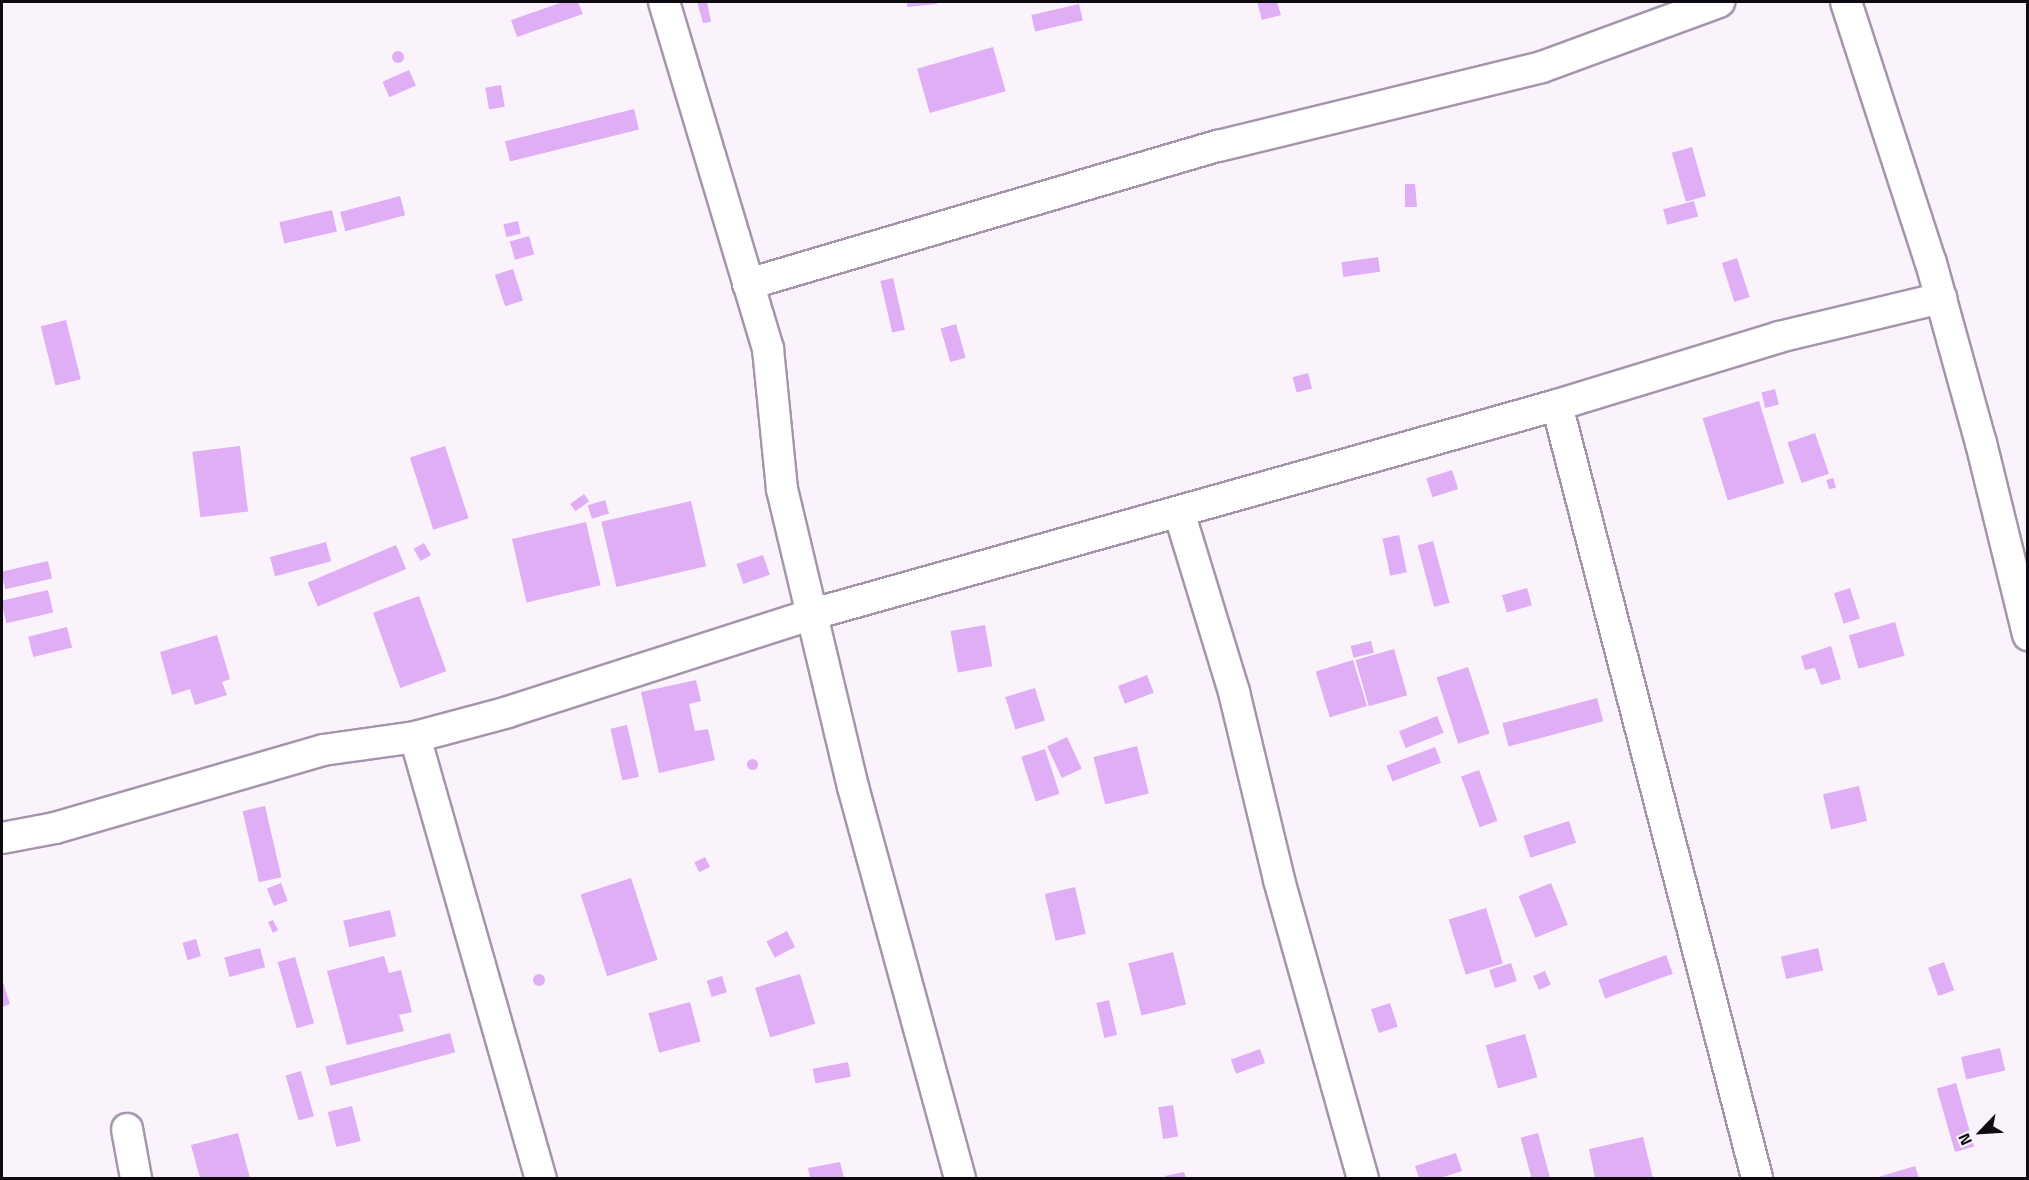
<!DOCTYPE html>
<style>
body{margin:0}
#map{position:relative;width:2029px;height:1180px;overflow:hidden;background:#faf3fc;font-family:"Titillium Web",sans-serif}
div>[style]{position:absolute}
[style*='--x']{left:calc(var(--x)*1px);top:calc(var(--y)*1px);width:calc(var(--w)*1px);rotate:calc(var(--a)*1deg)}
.building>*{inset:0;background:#e0aef4;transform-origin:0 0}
.round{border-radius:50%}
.roads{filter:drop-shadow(2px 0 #a495ab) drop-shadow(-2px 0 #a495ab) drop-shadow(0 2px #a495ab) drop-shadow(0 -2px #a495ab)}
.street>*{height:30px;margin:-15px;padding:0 15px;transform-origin:15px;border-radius:15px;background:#fff}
span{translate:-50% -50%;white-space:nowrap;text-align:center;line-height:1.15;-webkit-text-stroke:4.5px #faf3fc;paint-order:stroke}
.frame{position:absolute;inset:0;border:3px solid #0f0a11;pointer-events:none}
.north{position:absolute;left:1951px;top:1102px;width:60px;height:60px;-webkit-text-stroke:4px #faf3fc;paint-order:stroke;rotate:245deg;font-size:16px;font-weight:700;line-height:24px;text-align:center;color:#0f0a11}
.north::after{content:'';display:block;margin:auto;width:21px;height:27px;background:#0f0a11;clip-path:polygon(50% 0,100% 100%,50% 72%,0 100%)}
</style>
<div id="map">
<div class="building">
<i style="clip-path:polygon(563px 2px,578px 2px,583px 14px,517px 37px,511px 20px)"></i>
<i style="clip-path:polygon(697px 2px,707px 2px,711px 22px,703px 23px)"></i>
<i style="clip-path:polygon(907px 2px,937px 2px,937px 4px,907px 7px)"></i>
<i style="clip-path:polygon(1257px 2px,1277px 2px,1281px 15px,1262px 20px)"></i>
<i style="left:1079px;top:4px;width:17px;height:49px;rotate:77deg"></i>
<i style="left:993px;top:47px;width:46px;height:79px;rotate:74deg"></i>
<i class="round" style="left:392px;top:51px;width:12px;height:12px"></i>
<i style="left:409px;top:70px;width:17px;height:29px;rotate:66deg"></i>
<i style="left:501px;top:85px;width:22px;height:16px;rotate:80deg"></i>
<i style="left:634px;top:109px;width:21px;height:133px;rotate:76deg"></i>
<i style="left:1692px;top:147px;width:51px;height:21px;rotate:74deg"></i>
<i style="clip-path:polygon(1405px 184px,1415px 184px,1417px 207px,1405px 207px)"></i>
<i style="left:400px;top:196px;width:20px;height:62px;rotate:75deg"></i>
<i style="left:1694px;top:201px;width:16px;height:32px;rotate:75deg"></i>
<i style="left:332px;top:210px;width:22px;height:54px;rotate:77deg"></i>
<i style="left:518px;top:221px;width:13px;height:15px;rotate:77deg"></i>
<i style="left:529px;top:236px;width:19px;height:20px;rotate:74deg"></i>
<i style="left:1378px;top:257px;width:15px;height:37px;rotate:82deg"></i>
<i style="left:1737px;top:258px;width:41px;height:16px;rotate:72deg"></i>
<i style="left:513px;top:269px;width:33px;height:19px;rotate:72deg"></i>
<i style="left:893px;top:278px;width:53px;height:13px;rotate:77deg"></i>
<i style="left:66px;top:320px;width:61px;height:26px;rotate:76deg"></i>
<i style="left:956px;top:324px;width:35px;height:16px;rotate:74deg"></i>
<i style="left:1308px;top:373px;width:16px;height:16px;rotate:75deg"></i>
<i style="left:1775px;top:389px;width:16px;height:14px;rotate:76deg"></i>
<i style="left:1759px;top:401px;width:86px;height:59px;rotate:73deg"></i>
<i style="left:1815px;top:433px;width:43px;height:29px;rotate:71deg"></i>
<i style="left:240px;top:446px;width:66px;height:48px;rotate:83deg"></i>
<i style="left:445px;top:446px;width:76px;height:37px;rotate:72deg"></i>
<i style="left:1452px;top:470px;width:20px;height:27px;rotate:72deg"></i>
<i style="left:1833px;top:478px;width:10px;height:7px;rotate:73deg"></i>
<i style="left:584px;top:494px;width:9px;height:17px;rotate:54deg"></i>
<i style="left:605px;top:500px;width:14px;height:18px;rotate:73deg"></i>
<i style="left:691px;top:501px;width:67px;height:92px;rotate:77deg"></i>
<i style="left:586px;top:522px;width:65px;height:76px;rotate:77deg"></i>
<i style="left:1399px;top:535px;width:38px;height:17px;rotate:78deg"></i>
<i style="left:1433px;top:541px;width:64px;height:16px;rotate:75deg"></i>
<i style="left:326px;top:542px;width:20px;height:58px;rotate:75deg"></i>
<i style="left:424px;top:543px;width:14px;height:12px;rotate:60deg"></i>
<i style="left:396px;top:545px;width:26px;height:96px;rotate:67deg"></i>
<i style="left:763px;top:555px;width:21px;height:28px;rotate:71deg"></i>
<i style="left:48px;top:561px;width:18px;height:48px;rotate:77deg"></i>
<i style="left:1527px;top:588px;width:18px;height:26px;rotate:74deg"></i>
<i style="left:1850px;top:588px;width:32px;height:17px;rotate:72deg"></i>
<i style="left:48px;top:590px;width:23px;height:48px;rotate:77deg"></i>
<i style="left:419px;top:596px;width:80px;height:49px;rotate:70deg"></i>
<i style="left:1895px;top:622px;width:35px;height:48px;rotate:74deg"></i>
<i style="left:985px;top:625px;width:42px;height:35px;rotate:80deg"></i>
<i style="left:67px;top:627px;width:21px;height:40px;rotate:76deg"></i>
<i style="clip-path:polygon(217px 635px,230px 679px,222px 682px,227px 695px,195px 705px,190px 689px,172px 695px,160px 652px)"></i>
<i style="left:1371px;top:641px;width:12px;height:21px;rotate:76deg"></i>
<i style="clip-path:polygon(1831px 646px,1841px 679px,1821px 685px,1815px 668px,1805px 670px,1801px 656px)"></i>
<i style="left:1394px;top:649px;width:48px;height:40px;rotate:74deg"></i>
<i style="left:1353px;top:660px;width:48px;height:39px;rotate:73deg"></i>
<i style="left:1468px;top:667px;width:70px;height:33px;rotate:72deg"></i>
<i style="left:1147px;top:675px;width:19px;height:31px;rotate:69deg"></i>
<i style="clip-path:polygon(696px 680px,701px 701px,689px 704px,695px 731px,708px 729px,715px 760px,659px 773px,641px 692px)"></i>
<i style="left:1035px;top:688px;width:34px;height:31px;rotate:73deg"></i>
<i style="left:1597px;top:698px;width:24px;height:98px;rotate:75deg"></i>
<i style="left:1437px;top:716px;width:18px;height:41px;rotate:68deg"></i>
<i style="left:627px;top:725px;width:53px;height:17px;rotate:77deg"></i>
<i style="left:1067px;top:737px;width:35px;height:22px;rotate:65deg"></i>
<i style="left:1137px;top:746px;width:49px;height:45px;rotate:76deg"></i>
<i style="left:1435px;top:747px;width:17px;height:52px;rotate:69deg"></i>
<i style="left:1045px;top:749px;width:47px;height:25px;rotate:72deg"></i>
<i class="round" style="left:746.5px;top:758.5px;width:11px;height:11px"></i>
<i style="left:1479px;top:770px;width:54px;height:19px;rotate:70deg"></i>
<i style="left:1859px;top:786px;width:36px;height:37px;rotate:77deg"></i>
<i style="left:265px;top:806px;width:73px;height:23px;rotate:77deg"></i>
<i style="left:1569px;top:821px;width:23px;height:48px;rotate:72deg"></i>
<i style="left:705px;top:857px;width:11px;height:12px;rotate:63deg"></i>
<i style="left:631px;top:878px;width:86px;height:53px;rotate:72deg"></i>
<i style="left:281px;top:883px;width:19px;height:15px;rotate:69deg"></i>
<i style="left:1551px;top:883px;width:45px;height:35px;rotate:68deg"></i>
<i style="left:1075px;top:887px;width:48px;height:31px;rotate:77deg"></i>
<i style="left:1486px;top:908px;width:58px;height:39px;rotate:73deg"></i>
<i style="left:390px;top:910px;width:27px;height:48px;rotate:77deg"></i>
<i style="clip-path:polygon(273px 920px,278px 930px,273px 933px,268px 922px)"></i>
<i style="left:787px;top:931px;width:18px;height:23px;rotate:63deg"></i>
<i style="left:196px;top:939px;width:18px;height:14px;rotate:74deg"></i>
<i style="left:260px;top:948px;width:20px;height:37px;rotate:75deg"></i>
<i style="left:1818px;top:948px;width:23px;height:38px;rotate:77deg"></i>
<i style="left:1173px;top:952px;width:54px;height:46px;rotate:76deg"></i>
<i style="left:1666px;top:955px;width:20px;height:72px;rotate:70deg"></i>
<i style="clip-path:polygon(384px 956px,389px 973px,401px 970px,412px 1012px,399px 1015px,404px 1031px,347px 1045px,327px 971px)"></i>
<i style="left:295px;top:957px;width:69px;height:18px;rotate:74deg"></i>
<i style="left:1944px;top:962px;width:30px;height:17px;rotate:70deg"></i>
<i style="left:1511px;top:963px;width:19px;height:23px;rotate:72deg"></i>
<i style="left:1545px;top:971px;width:15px;height:13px;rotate:67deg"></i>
<i style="left:800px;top:974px;width:52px;height:47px;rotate:73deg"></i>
<i class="round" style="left:533px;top:974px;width:12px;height:12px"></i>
<i style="left:722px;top:976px;width:17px;height:16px;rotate:73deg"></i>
<i style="clip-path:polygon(2px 979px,10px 1004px,2px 1007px)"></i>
<i style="left:1109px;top:1000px;width:36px;height:13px;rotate:77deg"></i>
<i style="left:690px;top:1002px;width:41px;height:43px;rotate:75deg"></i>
<i style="left:1390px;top:1003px;width:25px;height:20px;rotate:72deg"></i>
<i style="left:450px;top:1033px;width:20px;height:129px;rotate:75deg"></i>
<i style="left:1525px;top:1034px;width:45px;height:41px;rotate:74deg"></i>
<i style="left:2000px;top:1048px;width:23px;height:40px;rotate:77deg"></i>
<i style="left:1260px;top:1049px;width:15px;height:31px;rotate:70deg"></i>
<i style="left:848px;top:1062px;width:15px;height:36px;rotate:79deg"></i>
<i style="left:301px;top:1071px;width:47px;height:16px;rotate:74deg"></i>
<i style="left:1956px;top:1083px;width:66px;height:20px;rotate:74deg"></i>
<i style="left:1173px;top:1105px;width:32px;height:15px;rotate:81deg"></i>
<i style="left:352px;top:1106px;width:36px;height:25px;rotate:76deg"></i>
<i style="clip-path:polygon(238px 1133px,250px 1178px,200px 1178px,191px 1145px)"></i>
<i style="left:1538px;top:1133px;width:47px;height:18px;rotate:75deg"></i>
<i style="clip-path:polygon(1643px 1137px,1653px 1178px,1595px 1178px,1589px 1149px)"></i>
<i style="clip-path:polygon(1456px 1153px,1462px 1171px,1440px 1178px,1419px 1178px,1415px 1166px)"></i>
<i style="clip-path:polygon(840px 1162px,844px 1178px,810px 1178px,808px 1168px)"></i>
<i style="clip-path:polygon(1915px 1166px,1919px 1178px,1875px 1178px)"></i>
<i style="clip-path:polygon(1184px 1172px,1186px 1178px,1166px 1178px,1165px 1176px)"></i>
</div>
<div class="roads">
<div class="street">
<i style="--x:664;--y:2;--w:362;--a:73.3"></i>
<i style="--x:768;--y:349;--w:141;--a:84.3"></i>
<i style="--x:782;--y:489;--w:306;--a:76.6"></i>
<i style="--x:853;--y:787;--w:405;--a:74.7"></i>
<i style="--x:1846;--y:2;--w:274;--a:72"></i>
<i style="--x:1931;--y:263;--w:187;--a:74.5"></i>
<i style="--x:1981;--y:443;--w:198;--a:76.2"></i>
<i style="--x:748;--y:284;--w:490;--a:-16.4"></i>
<i style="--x:1218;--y:146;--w:333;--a:-13.7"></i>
<i style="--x:1542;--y:67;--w:189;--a:-20.2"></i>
<i style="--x:1557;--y:405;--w:798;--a:75.49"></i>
<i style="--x:1179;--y:512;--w:188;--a:73"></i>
<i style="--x:1234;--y:692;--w:193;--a:76.5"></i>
<i style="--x:1279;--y:880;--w:310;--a:74.3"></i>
<i style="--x:415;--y:737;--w:459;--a:74.1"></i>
<i style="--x:2;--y:838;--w:54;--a:-10.7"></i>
<i style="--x:55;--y:828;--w:279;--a:-16.2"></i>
<i style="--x:323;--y:750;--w:93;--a:-8"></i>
<i style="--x:415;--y:737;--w:96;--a:-15"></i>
<i style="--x:508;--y:712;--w:320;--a:-17.8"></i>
<i style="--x:813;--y:614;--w:773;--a:-15.69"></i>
<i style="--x:1557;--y:405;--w:232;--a:-17"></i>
<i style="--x:1779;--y:337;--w:167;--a:-13.5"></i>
<i style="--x:127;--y:1129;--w:50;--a:79.6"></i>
</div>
</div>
<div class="frame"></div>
<div class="north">N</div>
</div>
